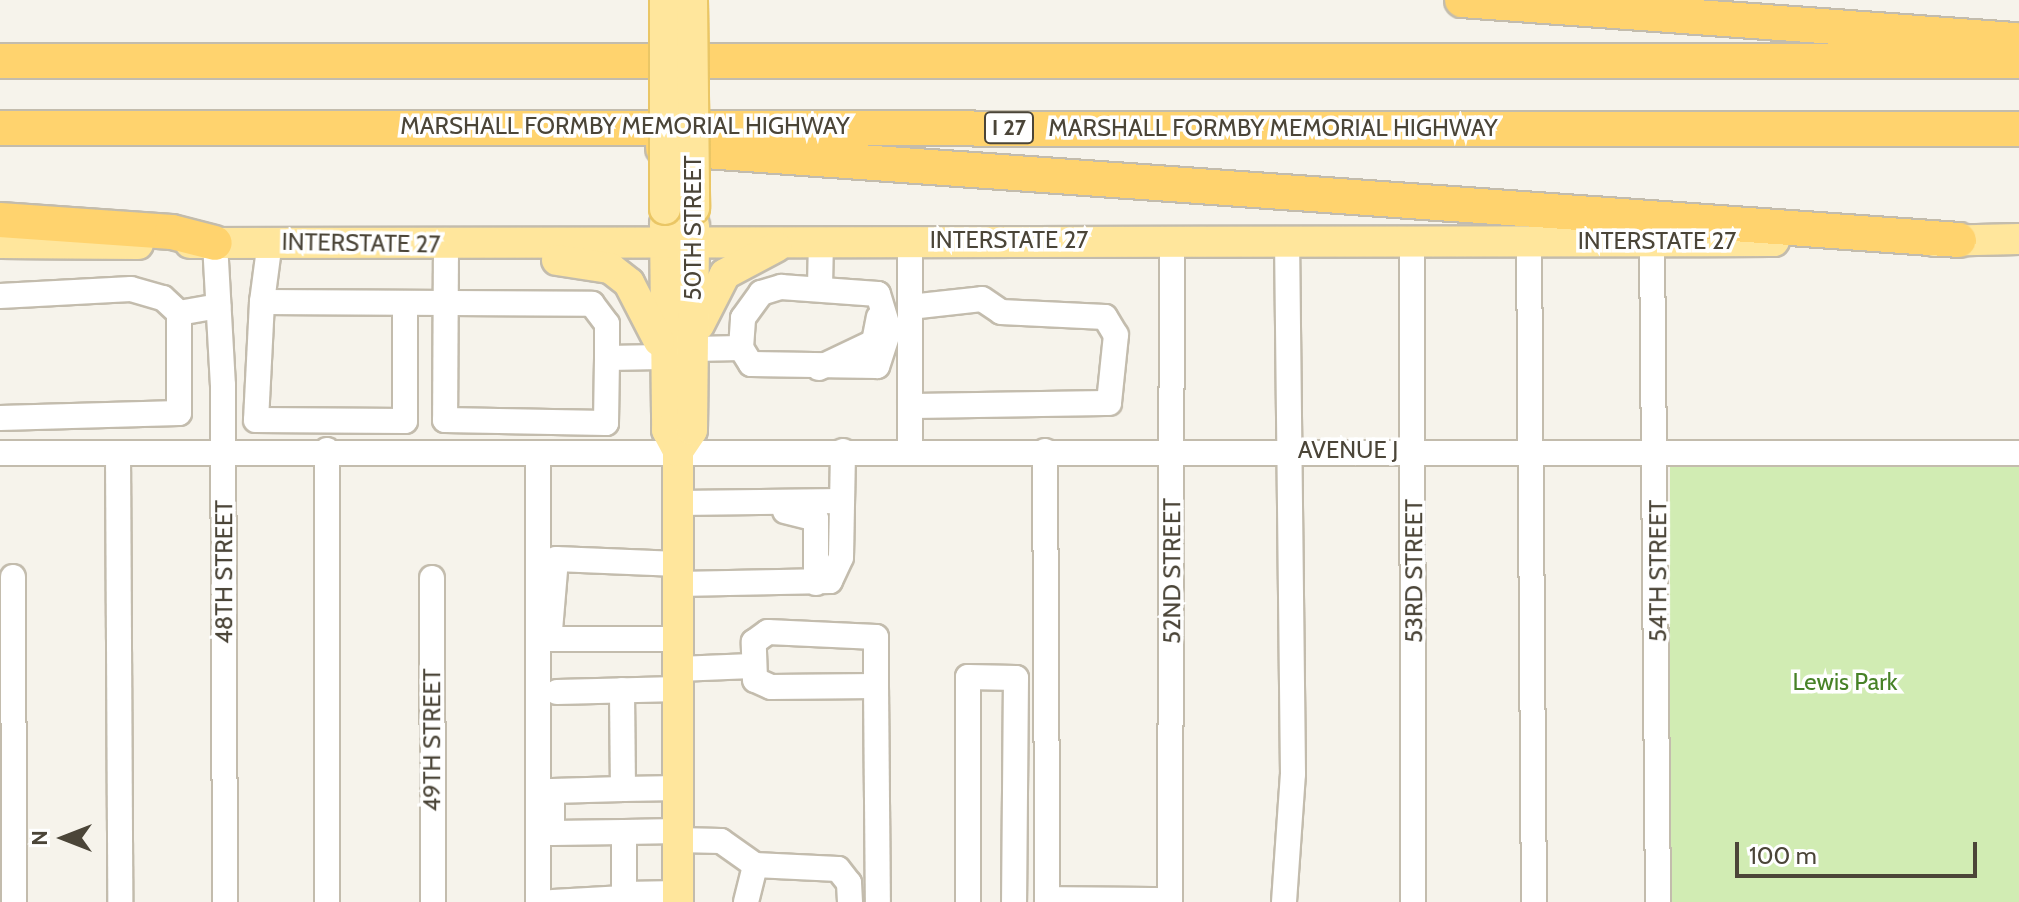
<!DOCTYPE html>
<style>
body{margin:0}
#map{position:relative;width:2019px;height:902px;overflow:hidden;background:#f6f3eb;font-family:Cabin,sans-serif}
div>[style]{position:absolute}
[style*='--x']{left:calc(var(--x)*1px);top:calc(var(--y)*1px);width:calc(var(--w)*1px);rotate:calc(var(--a)*1deg)}
.green>*{inset:0;background:#d1ecb3;transform-origin:0 0}
.roads{filter:drop-shadow(2px 0 #c3bcad) drop-shadow(-2px 0 #c3bcad) drop-shadow(0 2px #c3bcad) drop-shadow(0 -2px #c3bcad)}
.minor>*{height:24px;margin:-12px;padding:0 12px;transform-origin:12px;border-radius:12px;background:#fff}
.major>*{height:30px;margin:-15px;padding:0 15px;transform-origin:15px;border-radius:15px;background:#ffe69c}
.highway>*{height:34px;margin:-17px;padding:0 17px;transform-origin:17px;border-radius:17px;background:#ffd36e}
.bridges{filter:drop-shadow(2px 0 #eac665) drop-shadow(-2px 0 #eac665) drop-shadow(0 2px #eac665) drop-shadow(0 -2px #eac665)}
.major-bridge>*{height:30px;margin:-15px;padding:0 15px;transform-origin:15px;border-radius:15px;background:#ffe69c}
span{translate:-50% -50%;white-space:nowrap;text-align:center;line-height:1.15;-webkit-text-stroke:7px #fff;paint-order:stroke}
.shield-label span{padding:2px 6px;background:#fff;border:2px solid;border-radius:6px;-webkit-text-stroke-width:0}
.shield-label{font-size:22px;color:#4b4538;font-weight:700}
.street-label{font-size:24px;color:#4b4538}
.park-label{font-size:24px;color:#478227}
.north{position:absolute;left:24px;top:798px;width:80px;height:80px;-webkit-text-stroke:6px #fff;paint-order:stroke;rotate:270deg;font-size:22px;font-weight:700;line-height:32px;text-align:center;color:#4b4538}
.north::after{content:'';display:block;margin:auto;width:28px;height:36px;background:#4b4538;clip-path:polygon(50% 0,100% 100%,50% 72%,0 100%)}
.scale{position:absolute;left:1735px;top:842px;width:242px;height:36px;box-sizing:border-box;border:4px solid #4b4538;border-top:0;padding-left:10px;font-size:24px;line-height:28px;white-space:nowrap;color:#4b4538;-webkit-text-stroke:6px #fff;paint-order:stroke}
</style>
<div id="map">
<div class="green">
<i style="left:1670px;top:462px;width:349px;height:440px"></i>
</div>
<div class="roads">
<div class="minor">
<i style="--x:270;--y:241;--w:62;--a:97.5"></i>
<i style="--x:262;--y:302;--w:330;--a:0.3"></i>
<i style="--x:592;--y:304;--w:25;--a:53"></i>
<i style="--x:607;--y:324;--w:34;--a:90"></i>
<i style="--x:910;--y:241;--w:210;--a:90"></i>
<i style="--x:1412;--y:241;--w:661;--a:89.91"></i>
<i style="--x:1529;--y:241;--w:661;--a:89.57"></i>
<i style="--x:1652;--y:241;--w:661;--a:89.48"></i>
<i style="--x:215;--y:243;--w:142;--a:86.8"></i>
<i style="--x:223;--y:385;--w:517;--a:89.78"></i>
<i style="--x:446;--y:244;--w:176;--a:90.3"></i>
<i style="--x:445;--y:420;--w:161;--a:1.1"></i>
<i style="--x:606;--y:423;--w:65;--a:-89.1"></i>
<i style="--x:607;--y:358;--w:55;--a:-1"></i>
<i style="--x:781;--y:287;--w:97;--a:4.1"></i>
<i style="--x:878;--y:294;--w:38;--a:73"></i>
<i style="--x:889;--y:330;--w:38;--a:108"></i>
<i style="--x:877;--y:366;--w:126;--a:-179.1"></i>
<i style="--x:751;--y:364;--w:19;--a:-122"></i>
<i style="--x:741;--y:348;--w:30;--a:-86"></i>
<i style="--x:743;--y:318;--w:31;--a:-54"></i>
<i style="--x:761;--y:293;--w:21;--a:-17"></i>
<i style="--x:820;--y:287;--w:46;--a:-88.8"></i>
<i style="--x:0;--y:296;--w:131;--a:-3.1"></i>
<i style="--x:131;--y:289;--w:33;--a:16"></i>
<i style="--x:163;--y:298;--w:22;--a:43"></i>
<i style="--x:179;--y:313;--w:40;--a:-10"></i>
<i style="--x:262;--y:302;--w:118;--a:92.9"></i>
<i style="--x:256;--y:420;--w:149;--a:0.4"></i>
<i style="--x:405;--y:421;--w:118;--a:-90"></i>
<i style="--x:910;--y:307;--w:72;--a:-6.3"></i>
<i style="--x:982;--y:299;--w:23;--a:34"></i>
<i style="--x:1001;--y:312;--w:104;--a:2.8"></i>
<i style="--x:1105;--y:317;--w:21;--a:59"></i>
<i style="--x:1116;--y:335;--w:68;--a:95.9"></i>
<i style="--x:1109;--y:403;--w:199;--a:179.1"></i>
<i style="--x:693;--y:349;--w:48;--a:-1.2"></i>
<i style="--x:819;--y:368;--w:61;--a:-25.3"></i>
<i style="--x:874;--y:342;--w:25;--a:-79"></i>
<i style="--x:0;--y:418;--w:179;--a:-1.6"></i>
<i style="--x:179;--y:413;--w:100;--a:-90"></i>
<i style="--x:327;--y:450;--w:452;--a:90"></i>
<i style="--x:1045;--y:451;--w:451;--a:89.7"></i>
<i style="--x:0;--y:453;--w:2019;--a:0"></i>
<i style="--x:118;--y:453;--w:449;--a:89.7"></i>
<i style="--x:538;--y:454;--w:448;--a:90"></i>
<i style="--x:678;--y:503;--w:164;--a:-0.7"></i>
<i style="--x:785;--y:511;--w:32;--a:14"></i>
<i style="--x:816;--y:519;--w:64;--a:90"></i>
<i style="--x:678;--y:564;--w:122;--a:-177.7"></i>
<i style="--x:556;--y:559;--w:72;--a:94.8"></i>
<i style="--x:550;--y:631;--w:8;--a:90"></i>
<i style="--x:550;--y:639;--w:128;--a:0"></i>
<i style="--x:13;--y:577;--w:325;--a:89.8"></i>
<i style="--x:432;--y:578;--w:324;--a:89.8"></i>
<i style="--x:678;--y:584;--w:152;--a:-1.1"></i>
<i style="--x:830;--y:581;--w:26;--a:-65"></i>
<i style="--x:841;--y:557;--w:106;--a:-88.9"></i>
<i style="--x:678;--y:669;--w:74;--a:-2.3"></i>
<i style="--x:876;--y:686;--w:105;--a:179.5"></i>
<i style="--x:771;--y:687;--w:17;--a:-156"></i>
<i style="--x:755;--y:680;--w:38;--a:-92"></i>
<i style="--x:754;--y:642;--w:17;--a:-36"></i>
<i style="--x:768;--y:632;--w:108;--a:2.7"></i>
<i style="--x:876;--y:637;--w:49;--a:90"></i>
<i style="--x:876;--y:686;--w:216;--a:89.5"></i>
<i style="--x:557;--y:692;--w:121;--a:-1.4"></i>
<i style="--x:623;--y:789;--w:55;--a:-1"></i>
<i style="--x:624;--y:832;--w:54;--a:-1.1"></i>
<i style="--x:678;--y:840;--w:43;--a:1.3"></i>
<i style="--x:721;--y:841;--w:42;--a:35.2"></i>
<i style="--x:755;--y:865;--w:83;--a:2.8"></i>
<i style="--x:838;--y:869;--w:18;--a:52"></i>
<i style="--x:849;--y:883;--w:19;--a:87"></i>
<i style="--x:624;--y:894;--w:54;--a:-1.1"></i>
<i style="--x:1047;--y:899;--w:123;--a:0.5"></i>
<i style="--x:553;--y:902;--w:71;--a:-3.2"></i>
<i style="--x:624;--y:898;--w:66;--a:-90"></i>
<i style="--x:624;--y:832;--w:72;--a:179.2"></i>
<i style="--x:552;--y:833;--w:42;--a:-90"></i>
<i style="--x:552;--y:791;--w:71;--a:-1.6"></i>
<i style="--x:623;--y:789;--w:99;--a:-90.6"></i>
<i style="--x:746;--y:902;--w:38;--a:-76"></i>
<i style="--x:968;--y:902;--w:225;--a:-90"></i>
<i style="--x:968;--y:677;--w:48;--a:1.2"></i>
<i style="--x:1016;--y:678;--w:224;--a:90.5"></i>
<i style="--x:1170;--y:902;--w:662;--a:-89.83"></i>
<i style="--x:1284;--y:902;--w:128;--a:-86"></i>
<i style="--x:1293;--y:774;--w:534;--a:-90.64"></i>
</div>
<div class="major">
<i style="--x:665;--y:223;--w:207;--a:89.4"></i>
<i style="--x:667;--y:430;--w:24;--a:62"></i>
<i style="--x:678;--y:451;--w:451;--a:90"></i>
<i style="--x:1934;--y:241;--w:85;--a:-1.3"></i>
<i style="--x:0;--y:243;--w:138;--a:0.4"></i>
<i style="--x:190;--y:243;--w:1584;--a:-0.07"></i>
<i style="--x:557;--y:260;--w:54;--a:8.6"></i>
<i style="--x:610;--y:268;--w:24;--a:38"></i>
<i style="--x:629;--y:283;--w:65;--a:62.7"></i>
<i style="--x:699;--y:325;--w:57;--a:-63"></i>
<i style="--x:725;--y:274;--w:58;--a:-27.9"></i>
<i style="--x:678;--y:451;--w:25;--a:-56"></i>
<i style="--x:692;--y:430;--w:205;--a:-89.4"></i>
</div>
<div class="highway">
<i style="--x:1462;--y:0;--w:554;--a:4.14"></i>
<i style="--x:0;--y:61;--w:2019;--a:0"></i>
<i style="--x:0;--y:128;--w:2019;--a:0.03"></i>
<i style="--x:663;--y:148;--w:1299;--a:4.06"></i>
<i style="--x:0;--y:220;--w:172;--a:4"></i>
<i style="--x:172;--y:232;--w:44;--a:14.3"></i>
</div>
</div>
<div class="bridges">
<div class="major-bridge">
<i style="--x:665;--y:0;--w:209;--a:90"></i>
<i style="--x:692;--y:0;--w:208;--a:89.4"></i>
</div>
</div>
<div class="shield-label">
<span style="left:1009px;top:128px">I 27</span>
</div>
<div class="street-label">
<span style="left:625px;top:126px">MARSHALL FORMBY MEMORIAL HIGHWAY</span>
<span style="left:1273px;top:128px">MARSHALL FORMBY MEMORIAL HIGHWAY</span>
<span style="left:693px;top:228px;rotate:-90deg">50TH STREET</span>
<span style="left:1009px;top:240px">INTERSTATE 27</span>
<span style="left:1657px;top:241px">INTERSTATE 27</span>
<span style="left:361px;top:243px;rotate:1deg">INTERSTATE 27</span>
<span style="left:1348px;top:450px">AVENUE J</span>
<span style="left:1172px;top:571px;rotate:-90deg">52ND STREET</span>
<span style="left:1414px;top:571px;rotate:-90deg">53RD STREET</span>
<span style="left:1658px;top:571px;rotate:-90deg">54TH STREET</span>
<span style="left:224px;top:572px;rotate:-90deg">48TH STREET</span>
<span style="left:432px;top:740px;rotate:-90deg">49TH STREET</span>
</div>
<div class="park-label">
<span style="left:1845px;top:682px">Lewis Park</span>
</div>
<div class="north">N</div>
<div class="scale">100 m</div>
</div>
